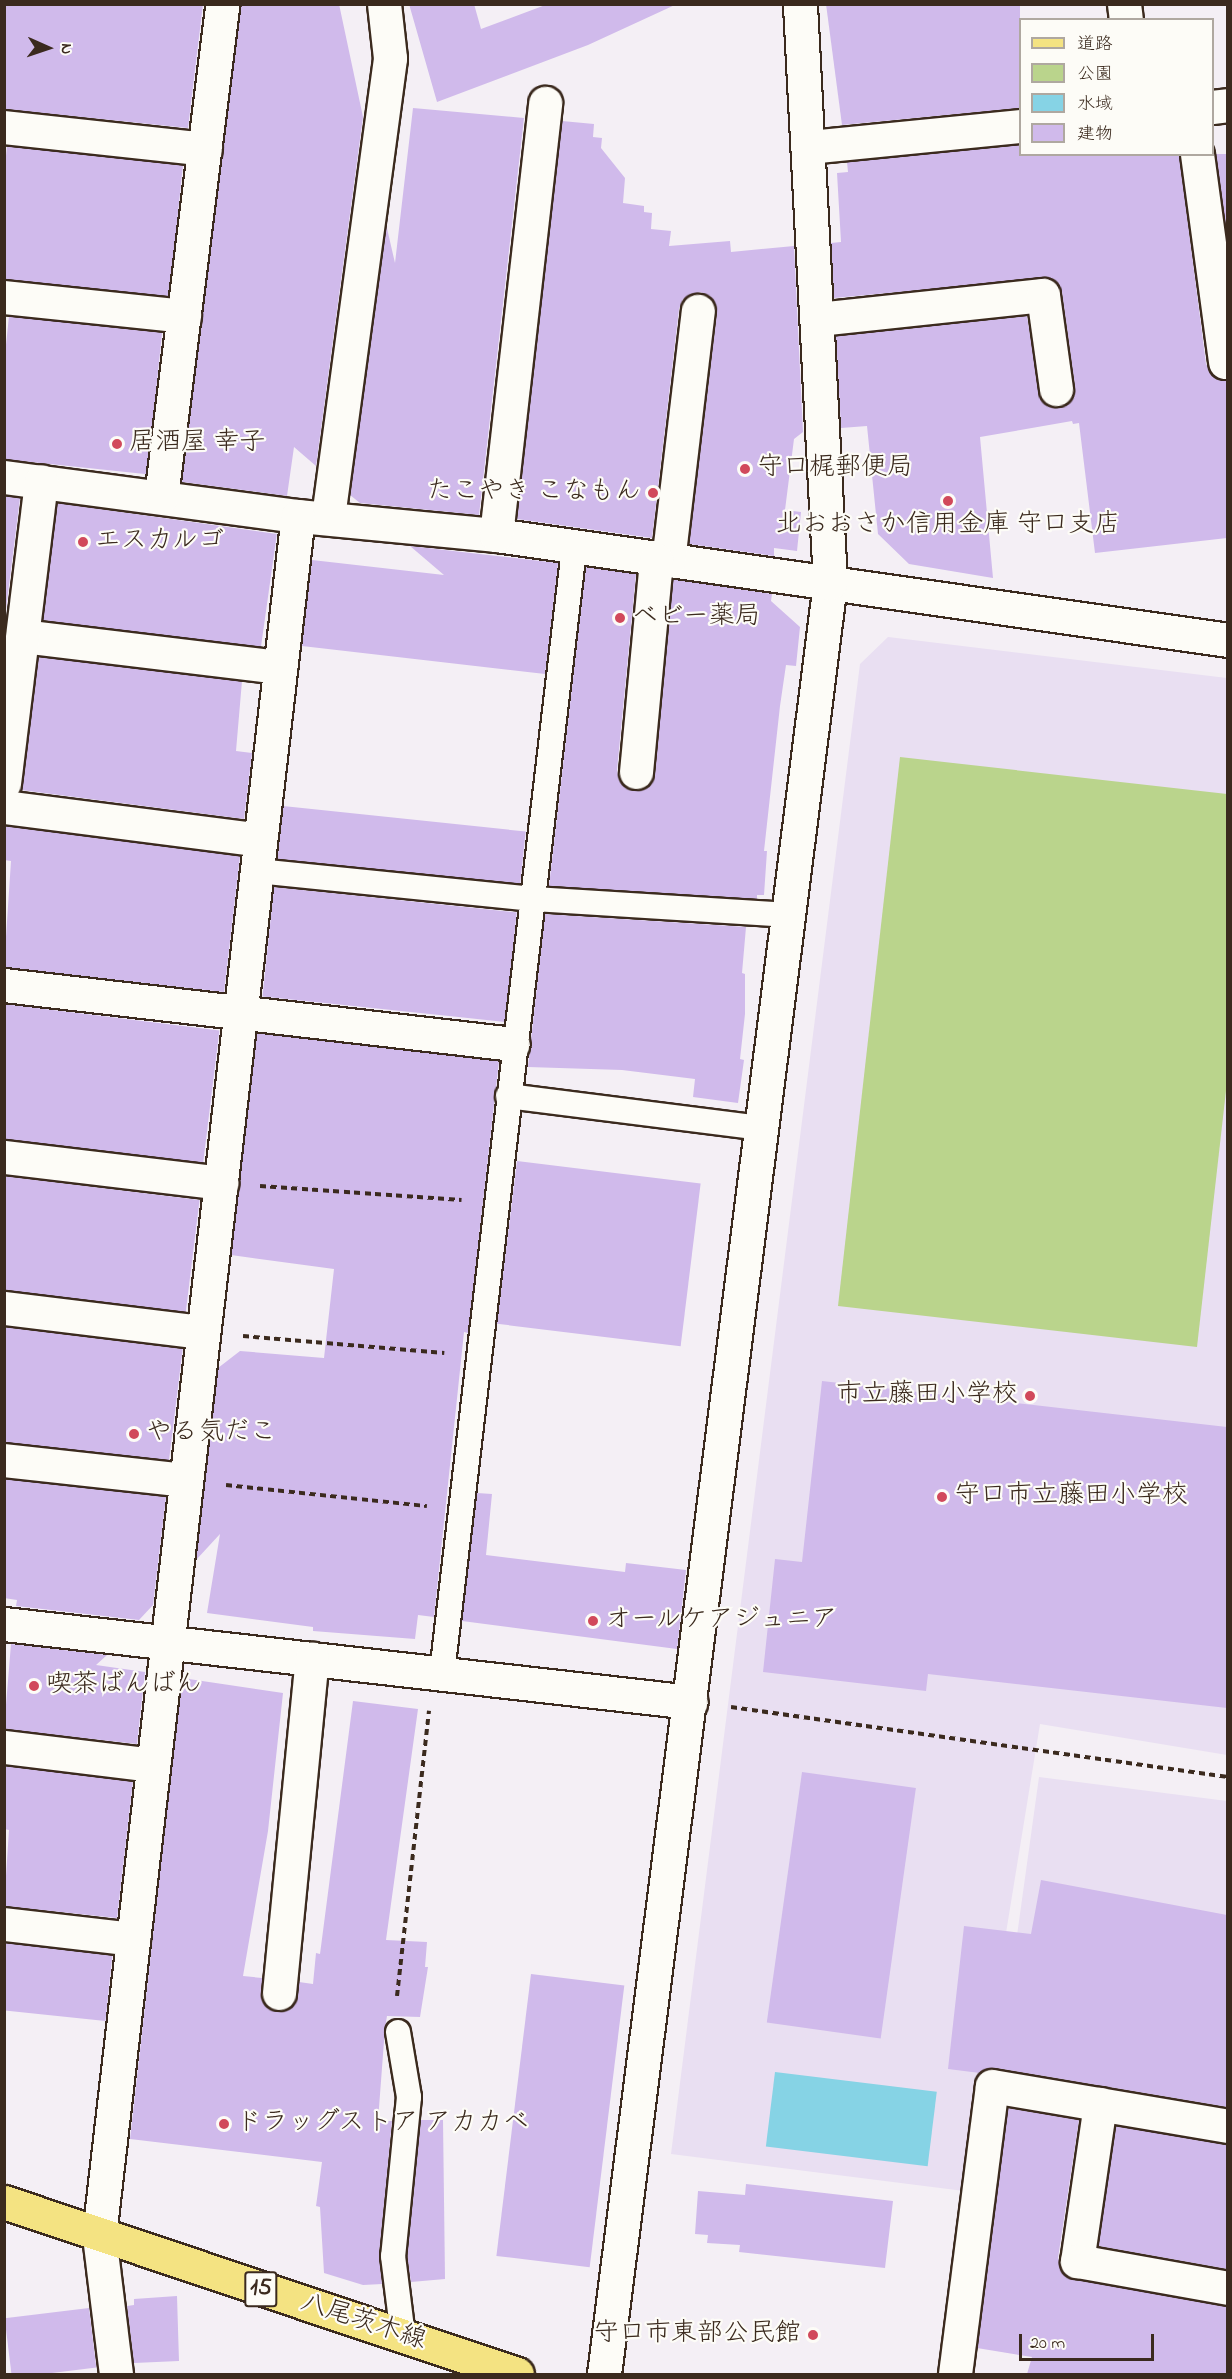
<!DOCTYPE html>
<meta charset="utf-8">
<style>
body{margin:0}
#map{position:relative;width:1232px;height:2379px;overflow:hidden;background:#f4eff5;font-family:"Indie Flower","Klee One",sans-serif}
div>[style]{position:absolute}
[style*='--x']{left:calc(var(--x)*1px);top:calc(var(--y)*1px);width:calc(var(--w)*1px);rotate:calc(var(--a)*1deg)}
.built>*{inset:0;background:#e9dff2}
.green>*{inset:0;background:#bad48c}
.water>*{inset:0;background:#86d3e5;transform-origin:0 0}
.building>*{inset:0;background:#d0baeb;transform-origin:0 0}
.path>*{height:4px;margin-top:-2px;transform-origin:0;background:repeating-linear-gradient(90deg,#3b2a1e 0 6px,transparent 0 10.5px)}
.roads{filter:drop-shadow(2px 0 #3b2a1e) drop-shadow(-2px 0 #3b2a1e) drop-shadow(0 2px #3b2a1e) drop-shadow(0 -2px #3b2a1e)}
.lane>*{height:24px;margin:-12px;padding:0 12px;transform-origin:12px;border-radius:12px;background:#fdfcf7}
.street>*{height:33px;margin:-16.5px;padding:0 16.5px;transform-origin:16.5px;border-radius:16.5px;background:#fdfcf7}
.secondary>*{height:33px;margin:-16.5px;padding:0 16.5px;transform-origin:16.5px;border-radius:16.5px;background:#fdfcf7}
.primary>*{height:33px;margin:-16.5px;padding:0 16.5px;transform-origin:16.5px;border-radius:16.5px;background:#f4e382}
.dots>*{width:16px;height:16px;translate:-50% -50%;box-sizing:border-box;border:3px solid #fdfcf7;border-radius:50%}
span{translate:-50% -50%;white-space:nowrap;text-align:center;line-height:1.15;-webkit-text-stroke:4.5px #fdfcf7;paint-order:stroke}
.shield-label span{padding:2px 4px;background:#fdfcf7;border:2px solid;border-radius:4px;-webkit-text-stroke-width:0}
.shield-label{font-size:24px;color:#3b2a1e;font-weight:700}
.poi-label{font-size:26px;color:#3b2a1e}
.left{translate:0 -50%;text-align:left}
.right{translate:-100% -50%;text-align:right}
.street-label{font-size:26px;color:#3b2a1e}
.frame{position:absolute;inset:0;border:6px solid #3b2a1e;pointer-events:none}
.legend{position:absolute;left:1019px;top:18px;width:195px;height:138px;box-sizing:border-box;background:#fdfcf7;border:2px solid #afa8a0;margin:0;padding:8px 10px;list-style:none;font-size:18px;color:#3b2a1e}
.legend li{display:flex;align-items:center;gap:12px;height:30px}
.legend b{width:30px;border:2px solid #afa8a0}
.north{position:absolute;left:18px;top:18px;width:60px;height:60px;-webkit-text-stroke:4px #fdfcf7;paint-order:stroke;rotate:93deg;font-size:16px;font-weight:700;line-height:24px;text-align:center;color:#3b2a1e}
.north::after{content:'';display:block;margin:auto;width:21px;height:27px;background:#3b2a1e;clip-path:polygon(50% 0,100% 100%,50% 72%,0 100%)}
.scale{position:absolute;left:1019px;top:2334px;width:135px;height:27px;box-sizing:border-box;border:3px solid #3b2a1e;border-top:0;padding-left:8px;font-size:18px;line-height:21px;white-space:nowrap;color:#3b2a1e;-webkit-text-stroke:4px #fdfcf7;paint-order:stroke}
</style>
<div id="map">
<div class="built">
<i style="clip-path:polygon(888px 637px,1227px 678px,1227px 1755px,1040px 1724px,964px 2191px,671px 2154px,860px 664px)"></i>
<i style="clip-path:polygon(1039px 1777px,1227px 1801px,1227px 2025px,1010px 1986px)"></i>
</div>
<div class="green">
<i style="clip-path:polygon(900px 757px,1227px 794px,1228px 1073px,1197px 1347px,838px 1306px)"></i>
</div>
<div class="water">
<i style="left:775px;top:2072px;width:163px;height:75px;rotate:7deg"></i>
</div>
<div class="building">
<i style="clip-path:polygon(4px 4px,203px 4px,188px 128px,4px 109px)"></i>
<i style="clip-path:polygon(240px 4px,339px 4px,363px 117px,316px 466px,294px 447px,287px 496px,182px 482px)"></i>
<i style="clip-path:polygon(409px 4px,474px 4px,481px 29px,548px 4px,677px 4px,588px 45px,437px 102px)"></i>
<i style="clip-path:polygon(826px 4px,1020px 4px,1020px 108px,842px 125px)"></i>
<i style="clip-path:polygon(413px 108px,524px 118px,479px 515px,360px 503px,350px 495px,386px 224px,395px 263px)"></i>
<i style="clip-path:polygon(562px 121px,594px 124px,593px 137px,602px 138px,601px 148px,625px 178px,623px 203px,644px 206px,644px 212px,652px 213px,651px 229px,671px 231px,669px 246px,730px 241px,731px 252px,794px 246px,803px 432px,794px 439px,785px 510px,801px 512px,797px 551px,774px 548px,774px 556px,689px 544px,717px 313px,710px 296px,700px 292px,683px 299px,679px 309px,652px 538px,517px 519px)"></i>
<i style="clip-path:polygon(1020px 145px,1020px 154px,1179px 154px,1206px 364px,1217px 379px,1227px 381px,1227px 538px,1095px 553px,1079px 423px,1073px 424px,1072px 421px,980px 437px,993px 578px,909px 564px,878px 534px,867px 426px,841px 428px,836px 336px,1027px 316px,1041px 400px,1059px 407px,1073px 397px,1075px 386px,1062px 292px,1050px 278px,834px 298px,831px 243px,841px 242px,837px 173px,848px 172px,847px 162px)"></i>
<i style="left:7px;top:146px;width:177px;height:133px;rotate:6deg"></i>
<i style="clip-path:polygon(1216px 154px,1227px 154px,1227px 240px)"></i>
<i style="left:9px;top:316px;width:154px;height:143px;rotate:6deg"></i>
<i style="clip-path:polygon(4px 496px,20px 498px,4px 625px)"></i>
<i style="left:57px;top:503px;width:222px;height:118px;rotate:8deg"></i>
<i style="clip-path:polygon(410px 546px,558px 563px,545px 674px,302px 646px,312px 560px,444px 575px)"></i>
<i style="clip-path:polygon(586px 567px,636px 574px,617px 770px,619px 780px,634px 791px,644px 789px,655px 774px,673px 579px,772px 594px,771px 601px,800px 627px,796px 666px,786px 665px,780px 706px,764px 851px,767px 851px,764px 895px,757px 895px,757px 899px,549px 886px)"></i>
<i style="clip-path:polygon(38px 657px,242px 681px,236px 751px,252px 753px,244px 819px,21px 790px)"></i>
<i style="left:283px;top:806px;width:244px;height:53px;rotate:6deg"></i>
<i style="clip-path:polygon(4px 826px,240px 856px,224px 992px,4px 967px,11px 861px,4px 860px)"></i>
<i style="left:274px;top:887px;width:244px;height:110px;rotate:6deg"></i>
<i style="clip-path:polygon(545px 914px,746px 927px,742px 973px,745px 974px,745px 1014px,740px 1059px,744px 1060px,738px 1103px,693px 1097px,695px 1079px,622px 1070px,528px 1067px)"></i>
<i style="left:4px;top:1004px;width:217px;height:135px;rotate:7deg"></i>
<i style="clip-path:polygon(257px 1033px,499px 1061px,468px 1333px,464px 1332px,434px 1617px,418px 1615px,415px 1639px,313px 1631px,313px 1627px,207px 1613px,220px 1534px,196px 1560px,218px 1368px,240px 1351px,324px 1358px,334px 1269px,231px 1255px)"></i>
<i style="left:517px;top:1161px;width:185px;height:164px;rotate:7deg"></i>
<i style="left:4px;top:1176px;width:197px;height:114px;rotate:7deg"></i>
<i style="left:4px;top:1327px;width:180px;height:115px;rotate:7deg"></i>
<i style="clip-path:polygon(822px 1381px,1227px 1427px,1227px 1708px,928px 1674px,926px 1691px,763px 1672px,775px 1559px,802px 1562px)"></i>
<i style="clip-path:polygon(4px 1479px,166px 1497px,153px 1605px,139px 1620px,16px 1606px,17px 1600px,4px 1598px)"></i>
<i style="clip-path:polygon(477px 1493px,492px 1494px,486px 1555px,625px 1572px,626px 1563px,686px 1570px,677px 1649px,462px 1621px)"></i>
<i style="clip-path:polygon(11px 1644px,107px 1655px,96px 1665px,145px 1672px,137px 1744px,4px 1729px)"></i>
<i style="clip-path:polygon(182px 1678px,283px 1693px,268px 1831px,243px 1976px,262px 1978px,262px 2000px,277px 2012px,294px 2004px,299px 1982px,313px 1984px,316px 1953px,320px 1954px,353px 1701px,418px 1709px,386px 1940px,427px 1942px,425px 1967px,428px 1967px,420px 2017px,387px 2016px,385px 2028px,378px 2121px,392px 2121px,379px 2255px,382px 2284px,363px 2285px,324px 2273px,320px 2207px,316px 2206px,322px 2162px,130px 2139px)"></i>
<i style="clip-path:polygon(4px 1766px,133px 1781px,117px 1918px,4px 1906px,9px 1830px,4px 1829px)"></i>
<i style="left:802px;top:1772px;width:115px;height:253px;rotate:8deg"></i>
<i style="clip-path:polygon(1041px 1880px,1227px 1915px,1227px 2107px,995px 2068px,980px 2073px,948px 2069px,964px 1926px,1031px 1934px)"></i>
<i style="left:4px;top:1943px;width:109px;height:67px;rotate:6deg"></i>
<i style="left:531px;top:1974px;width:94px;height:284px;rotate:7deg"></i>
<i style="clip-path:polygon(1008px 2108px,1079px 2120px,1058px 2258px,1065px 2275px,1227px 2306px,1227px 2374px,1027px 2374px,1032px 2357px,977px 2348px)"></i>
<i style="clip-path:polygon(421px 2120px,443px 2120px,445px 2279px,411px 2282px,407px 2256px)"></i>
<i style="clip-path:polygon(1116px 2126px,1227px 2144px,1227px 2269px,1098px 2246px)"></i>
<i style="clip-path:polygon(746px 2184px,893px 2201px,885px 2268px,739px 2252px,740px 2245px,707px 2243px,708px 2235px,695px 2234px,698px 2191px,745px 2195px)"></i>
<i style="clip-path:polygon(177px 2296px,179px 2361px,134px 2363px,127px 2306px,134px 2305px,134px 2299px)"></i>
<i style="left:89px;top:2308px;width:60px;height:85px;rotate:83deg"></i>
</div>
<div class="path">
<i style="--x:260;--y:1186;--w:202;--a:4"></i>
<i style="--x:243;--y:1336;--w:202;--a:4.8"></i>
<i style="--x:226;--y:1485;--w:202;--a:6"></i>
<i style="--x:731;--y:1707;--w:502;--a:8.02"></i>
<i style="--x:397;--y:1996;--w:287;--a:-83.6"></i>
</div>
<div class="roads">
<div class="lane">
<i style="--x:257;--y:871;--w:278;--a:5.8"></i>
<i style="--x:534;--y:899;--w:256;--a:3.6"></i>
<i style="--x:508;--y:1096;--w:256;--a:7.2"></i>
<i style="--x:442;--y:1673;--w:1132;--a:-83.3"></i>
<i style="--x:398;--y:2032;--w:66;--a:80.4"></i>
<i style="--x:409;--y:2097;--w:160;--a:95.7"></i>
<i style="--x:393;--y:2256;--w:81;--a:82.9"></i>
</div>
<div class="street">
<i style="--x:1124;--y:4;--w:16;--a:83"></i>
<i style="--x:1212;--y:107;--w:16;--a:-7"></i>
<i style="--x:4;--y:127;--w:202;--a:6.2"></i>
<i style="--x:809;--y:147;--w:212;--a:-5.7"></i>
<i style="--x:1197;--y:154;--w:210;--a:82.3"></i>
<i style="--x:4;--y:297;--w:181;--a:6"></i>
<i style="--x:818;--y:319;--w:226;--a:-6.1"></i>
<i style="--x:1043;--y:295;--w:95;--a:82.1"></i>
<i style="--x:4;--y:477;--w:297;--a:7.6"></i>
<i style="--x:298;--y:516;--w:199;--a:5.5"></i>
<i style="--x:496;--y:535;--w:739;--a:8.16"></i>
<i style="--x:161;--y:497;--w:497;--a:-82.9"></i>
<i style="--x:328;--y:517;--w:463;--a:-82.3"></i>
<i style="--x:390;--y:58;--w:54;--a:-96.3"></i>
<i style="--x:496;--y:535;--w:435;--a:-83.5"></i>
<i style="--x:668;--y:561;--w:252;--a:-83.2"></i>
<i style="--x:23;--y:636;--w:259;--a:6.9"></i>
<i style="--x:636;--y:772;--w:213;--a:-84.6"></i>
<i style="--x:4;--y:783;--w:304;--a:-83"></i>
<i style="--x:4;--y:807;--w:258;--a:7.3"></i>
<i style="--x:4;--y:985;--w:512;--a:6.61"></i>
<i style="--x:4;--y:1157;--w:219;--a:6.8"></i>
<i style="--x:4;--y:1308;--w:200;--a:6.9"></i>
<i style="--x:4;--y:1460;--w:183;--a:6.3"></i>
<i style="--x:4;--y:1624;--w:691;--a:6.48"></i>
<i style="--x:4;--y:1747;--w:150;--a:6.9"></i>
<i style="--x:4;--y:1924;--w:130;--a:6.6"></i>
<i style="--x:279;--y:1993;--w:336;--a:-84.4"></i>
<i style="--x:1100;--y:2104;--w:159;--a:98.3"></i>
<i style="--x:1077;--y:2261;--w:153;--a:10.1"></i>
<i style="--x:116;--y:2374;--w:140;--a:-97"></i>
<i style="--x:99;--y:2235;--w:1730;--a:-83.4"></i>
<i style="--x:955;--y:2374;--w:290;--a:-82.7"></i>
<i style="--x:992;--y:2086;--w:239;--a:9.6"></i>
</div>
<div class="secondary">
<i style="--x:604;--y:2374;--w:1805;--a:-82.81"></i>
<i style="--x:830;--y:583;--w:580;--a:-92.97"></i>
</div>
<div class="primary">
<i style="--x:4;--y:2202;--w:541;--a:18.54"></i>
</div>
</div>
<div class="dots">
<i style="left:117px;top:444px;background:#d1495b"></i>
<i style="left:745px;top:469px;background:#d1495b"></i>
<i style="left:653px;top:493px;background:#d1495b"></i>
<i style="left:948px;top:501px;background:#d1495b"></i>
<i style="left:83px;top:542px;background:#d1495b"></i>
<i style="left:620px;top:618px;background:#d1495b"></i>
<i style="left:1030px;top:1396px;background:#d1495b"></i>
<i style="left:134px;top:1434px;background:#d1495b"></i>
<i style="left:942px;top:1497px;background:#d1495b"></i>
<i style="left:593px;top:1621px;background:#d1495b"></i>
<i style="left:34px;top:1686px;background:#d1495b"></i>
<i style="left:224px;top:2124px;background:#d1495b"></i>
<i style="left:813px;top:2335px;background:#d1495b"></i>
</div>
<div class="shield-label">
<span style="left:261px;top:2289px">15</span>
</div>
<div class="poi-label">
<span class="left" style="left:129px;top:444px">居酒屋 幸子</span>
<span class="left" style="left:757px;top:469px">守口梶郵便局</span>
<span class="right" style="left:641px;top:493px">たこやき こなもん</span>
<span style="left:948px;top:526px">北おおさか信用金庫 守口支店</span>
<span class="left" style="left:95px;top:542px">エスカルゴ</span>
<span class="left" style="left:632px;top:618px">ベビー薬局</span>
<span class="right" style="left:1018px;top:1396px">市立藤田小学校</span>
<span class="left" style="left:146px;top:1434px">やる気だこ</span>
<span class="left" style="left:954px;top:1497px">守口市立藤田小学校</span>
<span class="left" style="left:605px;top:1621px">オールケアジュニア</span>
<span class="left" style="left:46px;top:1686px">喫茶ばんばん</span>
<span class="left" style="left:236px;top:2124px">ドラッグストア アカカベ</span>
<span class="right" style="left:801px;top:2335px">守口市東部公民館</span>
</div>
<div class="street-label">
<span style="left:363px;top:2323px;rotate:18deg">八尾茨木線</span>
</div>
<div class="frame"></div>
<ul class="legend">
<li><b style="height:8px;background:#f4e382"></b>道路</li>
<li><b style="height:16px;background:#bad48c"></b>公園</li>
<li><b style="height:16px;background:#86d3e5"></b>水域</li>
<li><b style="height:16px;background:#d0baeb"></b>建物</li>
</ul>
<div class="north">N</div>
<div class="scale">20 m</div>
</div>
